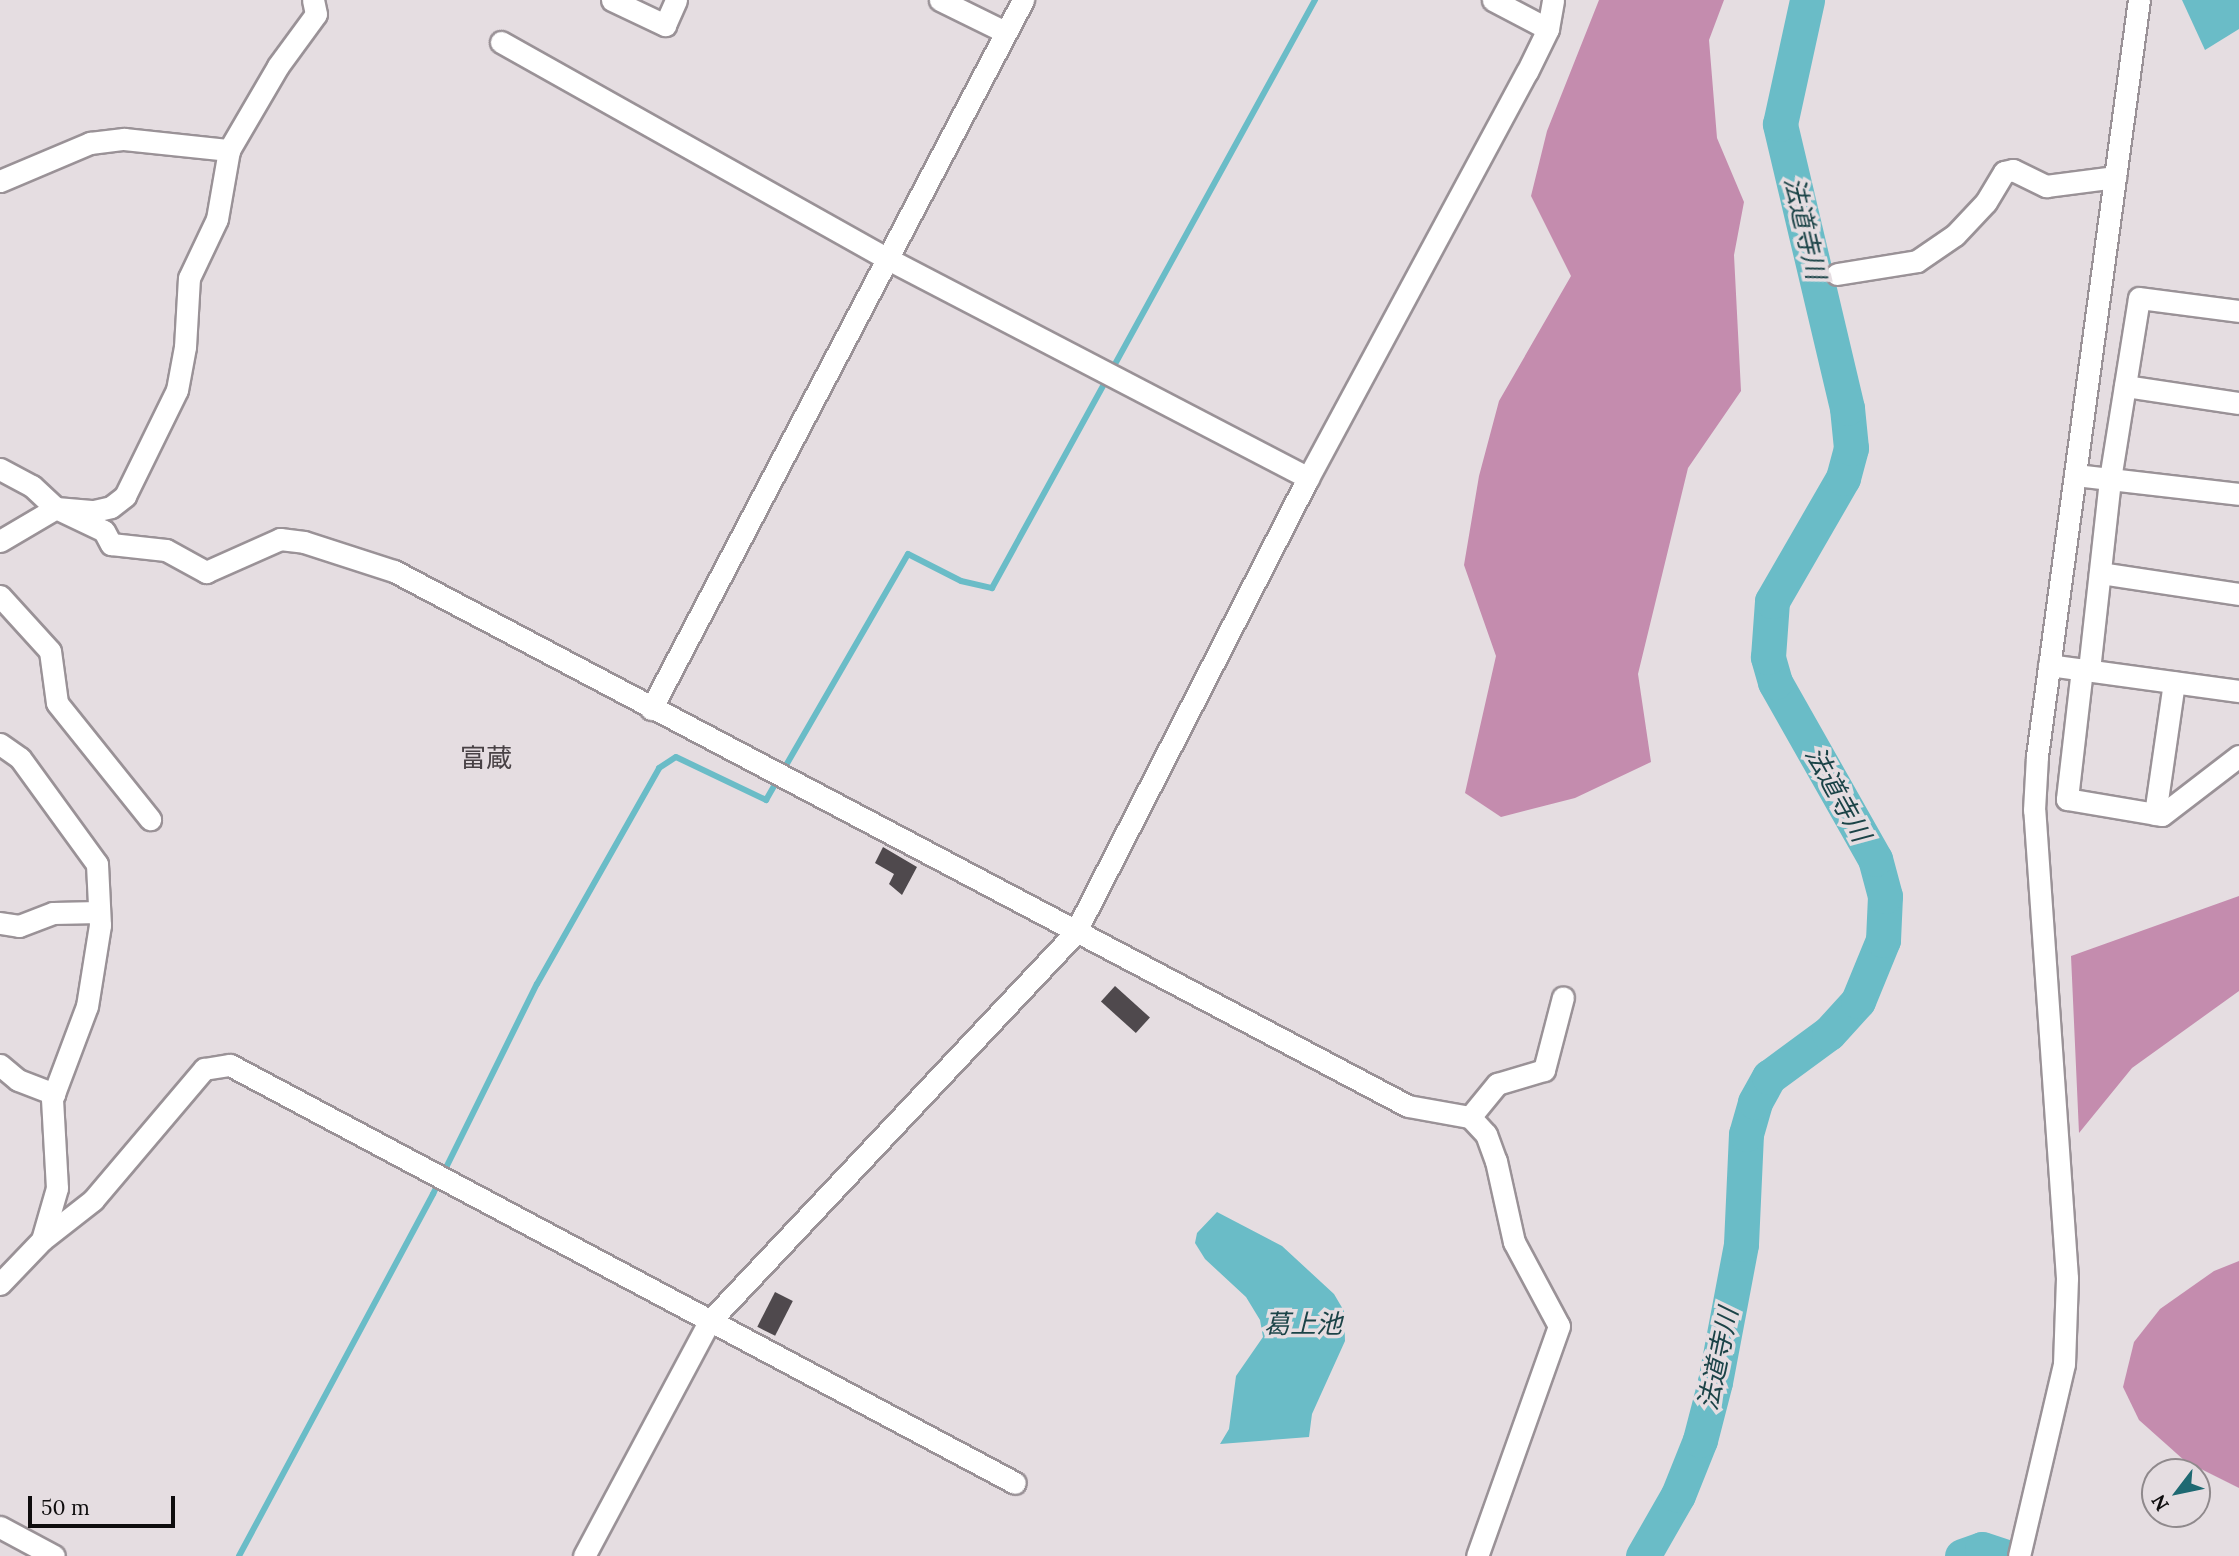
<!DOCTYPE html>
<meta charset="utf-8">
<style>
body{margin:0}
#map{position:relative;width:2239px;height:1556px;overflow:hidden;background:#e5dde1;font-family:Lora,"Noto Sans JP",serif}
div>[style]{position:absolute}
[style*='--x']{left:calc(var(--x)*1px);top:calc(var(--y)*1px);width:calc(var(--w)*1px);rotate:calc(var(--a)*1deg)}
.forest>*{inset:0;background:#c48cae}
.water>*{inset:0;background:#6abcc7}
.stream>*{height:6px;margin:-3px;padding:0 3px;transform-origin:3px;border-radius:3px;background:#6abcc7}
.river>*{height:35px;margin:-17.5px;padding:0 17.5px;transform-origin:17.5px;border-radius:17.5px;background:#6abcc7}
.building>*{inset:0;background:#4f494d;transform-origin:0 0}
.roads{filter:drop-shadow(2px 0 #9a9297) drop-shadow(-2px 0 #9a9297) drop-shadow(0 2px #9a9297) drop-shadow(0 -2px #9a9297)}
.minor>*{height:21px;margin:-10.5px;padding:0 10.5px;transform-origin:10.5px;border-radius:10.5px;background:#fff}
span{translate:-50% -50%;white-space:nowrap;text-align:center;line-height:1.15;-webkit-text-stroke:7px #e5dde1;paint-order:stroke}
.water-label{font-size:26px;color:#1b4347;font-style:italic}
.neighbourhood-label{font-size:26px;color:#484145}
.north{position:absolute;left:2141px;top:1458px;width:70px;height:70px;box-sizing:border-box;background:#e5dde1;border:2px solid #8f898c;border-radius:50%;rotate:238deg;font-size:19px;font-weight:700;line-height:28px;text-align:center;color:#0e0c0d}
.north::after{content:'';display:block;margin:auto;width:24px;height:32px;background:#1e6972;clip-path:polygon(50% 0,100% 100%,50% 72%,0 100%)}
.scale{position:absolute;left:28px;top:1496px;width:147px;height:32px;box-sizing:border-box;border:4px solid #0e0c0d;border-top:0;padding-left:9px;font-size:21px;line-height:24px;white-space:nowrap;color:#0e0c0d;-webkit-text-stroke:5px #e5dde1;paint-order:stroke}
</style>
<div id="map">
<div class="forest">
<i style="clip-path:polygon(1599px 0,1724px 0,1709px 40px,1717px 138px,1744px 202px,1734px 255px,1741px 391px,1688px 468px,1638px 674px,1651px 762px,1575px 798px,1501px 817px,1465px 793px,1496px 656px,1464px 565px,1479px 476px,1499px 401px,1571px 276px,1531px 196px,1547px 131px)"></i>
<i style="clip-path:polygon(2239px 896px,2239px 991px,2132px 1068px,2079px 1133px,2071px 956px)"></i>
<i style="clip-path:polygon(2239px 1261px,2239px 1488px,2185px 1461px,2139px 1420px,2123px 1387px,2134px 1342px,2160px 1309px,2214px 1271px)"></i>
</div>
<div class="water">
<i style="clip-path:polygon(2182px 0,2239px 0,2239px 29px,2205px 50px)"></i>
<i style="clip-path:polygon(1217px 1212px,1282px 1246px,1334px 1294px,1344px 1311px,1345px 1341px,1312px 1414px,1309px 1437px,1220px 1444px,1229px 1429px,1236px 1376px,1263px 1337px,1260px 1320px,1246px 1297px,1205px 1259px,1195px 1243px,1197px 1233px)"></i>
</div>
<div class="stream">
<i style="--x:239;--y:1556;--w:411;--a:-61.8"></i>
<i style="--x:433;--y:1194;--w:234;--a:-63.7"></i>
<i style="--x:537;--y:984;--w:248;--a:-60.5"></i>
<i style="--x:659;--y:768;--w:20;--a:-33"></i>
<i style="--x:676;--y:757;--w:100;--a:25.5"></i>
<i style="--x:766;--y:800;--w:284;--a:-60"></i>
<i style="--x:908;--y:554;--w:59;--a:27"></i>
<i style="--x:961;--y:581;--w:32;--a:13"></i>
<i style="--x:992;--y:588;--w:671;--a:-61.22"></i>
</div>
<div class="river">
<i style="--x:1643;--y:1556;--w:70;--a:-60.2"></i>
<i style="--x:1678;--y:1495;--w:59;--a:-68.2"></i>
<i style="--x:1700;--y:1440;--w:60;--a:-75.5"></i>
<i style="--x:1715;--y:1382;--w:140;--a:-79.3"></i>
<i style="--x:1741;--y:1244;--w:110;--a:-87.4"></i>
<i style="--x:1746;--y:1134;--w:33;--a:-74"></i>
<i style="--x:1755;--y:1102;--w:29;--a:-61"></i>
<i style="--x:1769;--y:1077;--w:74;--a:-36.3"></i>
<i style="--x:1829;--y:1033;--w:43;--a:-47.8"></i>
<i style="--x:1858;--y:1001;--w:66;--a:-67.7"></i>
<i style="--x:1883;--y:940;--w:44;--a:-87.4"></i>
<i style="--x:1885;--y:896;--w:38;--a:-105"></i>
<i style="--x:1875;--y:859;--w:203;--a:-119.5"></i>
<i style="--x:1775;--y:682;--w:26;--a:-106"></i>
<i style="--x:1768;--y:657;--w:56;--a:-85.9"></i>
<i style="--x:1772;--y:601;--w:142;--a:-60"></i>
<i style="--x:1843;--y:478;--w:31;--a:-75"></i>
<i style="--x:1851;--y:448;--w:40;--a:-95.7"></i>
<i style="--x:1847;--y:408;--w:292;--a:-103.3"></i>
<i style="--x:1780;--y:124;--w:127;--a:-77.7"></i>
<i style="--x:1962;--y:1556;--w:21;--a:-19"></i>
<i style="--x:1982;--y:1549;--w:23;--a:18"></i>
</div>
<div class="building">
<i style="clip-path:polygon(883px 847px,917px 867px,902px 895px,889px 884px,894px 874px,875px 863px)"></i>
<i style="left:1115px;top:986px;width:47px;height:21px;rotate:42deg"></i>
<i style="left:775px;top:1292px;width:20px;height:39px;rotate:27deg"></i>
</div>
<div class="roads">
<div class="minor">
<i style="--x:612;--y:0;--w:59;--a:25.3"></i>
<i style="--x:665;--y:25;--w:27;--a:-66"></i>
<i style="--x:940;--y:0;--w:72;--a:26.2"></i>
<i style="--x:1493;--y:0;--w:62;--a:27.8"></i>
<i style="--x:501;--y:42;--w:444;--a:29.3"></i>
<i style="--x:888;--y:259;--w:474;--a:27.5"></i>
<i style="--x:0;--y:181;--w:98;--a:-22.9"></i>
<i style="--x:90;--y:143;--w:34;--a:-7"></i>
<i style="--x:124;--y:139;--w:106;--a:6"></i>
<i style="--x:1837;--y:274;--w:81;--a:-9.2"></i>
<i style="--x:1917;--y:261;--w:46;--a:-34.4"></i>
<i style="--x:1955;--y:235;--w:45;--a:-46.8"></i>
<i style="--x:1986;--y:202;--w:35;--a:-59"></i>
<i style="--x:2004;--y:172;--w:9;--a:-13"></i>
<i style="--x:2013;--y:170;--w:37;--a:26"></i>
<i style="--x:2046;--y:186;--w:70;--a:-7.4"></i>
<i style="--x:2125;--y:386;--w:115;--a:8.5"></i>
<i style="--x:0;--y:469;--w:36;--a:28"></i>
<i style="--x:32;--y:486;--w:33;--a:43"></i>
<i style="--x:56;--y:508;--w:53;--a:25.6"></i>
<i style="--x:104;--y:531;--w:15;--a:62"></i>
<i style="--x:111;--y:544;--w:55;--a:6.2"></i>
<i style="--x:166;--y:550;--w:46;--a:28.8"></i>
<i style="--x:206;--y:572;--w:81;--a:-24"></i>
<i style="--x:280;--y:539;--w:24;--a:7"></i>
<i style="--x:304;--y:542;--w:95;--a:17.9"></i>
<i style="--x:394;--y:571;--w:1146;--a:27.82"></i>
<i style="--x:1408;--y:1106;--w:63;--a:10.1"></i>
<i style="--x:1470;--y:1117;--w:43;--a:-50.7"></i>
<i style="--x:1497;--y:1084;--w:49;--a:-16.6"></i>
<i style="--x:1544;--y:1070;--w:75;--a:-75.4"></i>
<i style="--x:2075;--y:475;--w:165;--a:6.6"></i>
<i style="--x:0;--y:541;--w:65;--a:-30.5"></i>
<i style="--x:56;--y:508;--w:38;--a:5"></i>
<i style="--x:94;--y:511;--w:17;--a:-13"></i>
<i style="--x:111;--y:507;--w:18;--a:-38"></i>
<i style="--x:125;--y:496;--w:118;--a:-63.9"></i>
<i style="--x:177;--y:390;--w:44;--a:-79.5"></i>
<i style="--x:185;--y:347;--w:69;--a:-86.7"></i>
<i style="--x:189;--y:278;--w:65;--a:-64.6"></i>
<i style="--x:217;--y:219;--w:70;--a:-80.1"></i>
<i style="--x:229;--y:150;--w:97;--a:-59.7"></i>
<i style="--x:278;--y:66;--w:64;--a:-53.8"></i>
<i style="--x:316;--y:14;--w:14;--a:-102"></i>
<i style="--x:2100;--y:573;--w:141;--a:8.6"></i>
<i style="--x:0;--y:596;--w:74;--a:47.7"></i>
<i style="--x:50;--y:651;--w:52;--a:82.3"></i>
<i style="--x:57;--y:703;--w:149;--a:51.3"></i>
<i style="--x:2049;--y:665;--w:192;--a:7.8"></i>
<i style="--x:2082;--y:669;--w:131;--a:96.6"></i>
<i style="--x:2067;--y:799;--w:96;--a:9.6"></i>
<i style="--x:2162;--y:815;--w:97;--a:-37.5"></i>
<i style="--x:2089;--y:670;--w:192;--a:-83.7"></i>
<i style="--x:2110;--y:479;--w:183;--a:-80.9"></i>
<i style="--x:2139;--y:298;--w:101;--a:7.4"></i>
<i style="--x:651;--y:709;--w:801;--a:-62.31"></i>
<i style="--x:0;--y:744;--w:24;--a:35"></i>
<i style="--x:20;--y:758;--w:131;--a:54"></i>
<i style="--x:97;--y:864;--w:61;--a:87.2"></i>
<i style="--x:100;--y:925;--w:82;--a:99.1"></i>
<i style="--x:87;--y:1006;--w:99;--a:110.6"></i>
<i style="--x:52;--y:1099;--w:89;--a:86.8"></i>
<i style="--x:57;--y:1188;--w:54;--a:106.1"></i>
<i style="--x:42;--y:1240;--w:61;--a:133.7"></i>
<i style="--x:2155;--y:814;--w:133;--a:-81.8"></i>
<i style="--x:0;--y:923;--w:19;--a:9"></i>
<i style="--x:19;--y:926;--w:36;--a:-21"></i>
<i style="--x:53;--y:913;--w:46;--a:-1.2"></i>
<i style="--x:0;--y:1065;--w:23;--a:40"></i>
<i style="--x:18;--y:1080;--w:39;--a:21"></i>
<i style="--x:1470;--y:1117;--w:23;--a:47"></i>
<i style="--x:1486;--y:1134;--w:29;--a:70"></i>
<i style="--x:1496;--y:1161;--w:83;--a:77.5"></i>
<i style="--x:1514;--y:1242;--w:95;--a:61.8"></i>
<i style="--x:1559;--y:1326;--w:244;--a:109.6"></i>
<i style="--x:42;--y:1240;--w:65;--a:-38.1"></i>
<i style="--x:93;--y:1200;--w:172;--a:-49.7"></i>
<i style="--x:204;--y:1069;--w:26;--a:-9"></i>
<i style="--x:230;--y:1065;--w:889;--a:28.03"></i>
<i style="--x:0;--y:1527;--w:61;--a:28.2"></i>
<i style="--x:584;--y:1556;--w:265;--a:-61.9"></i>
<i style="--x:709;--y:1322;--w:534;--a:-46.74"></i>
<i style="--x:1075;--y:933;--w:511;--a:-62.88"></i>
<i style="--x:1308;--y:478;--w:461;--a:-61.7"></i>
<i style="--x:1527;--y:72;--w:48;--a:-64"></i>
<i style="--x:1548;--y:29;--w:29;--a:-80"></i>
<i style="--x:2019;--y:1556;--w:197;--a:-76.8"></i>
<i style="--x:2064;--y:1364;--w:86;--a:-88"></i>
<i style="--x:2067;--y:1278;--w:469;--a:-94"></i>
<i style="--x:2034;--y:810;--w:54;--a:-86.8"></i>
<i style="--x:2037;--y:756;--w:763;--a:-82.32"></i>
</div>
</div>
<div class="water-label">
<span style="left:1805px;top:228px;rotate:77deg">法道寺川</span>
<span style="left:1838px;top:794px;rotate:61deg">法道寺川</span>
<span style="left:1303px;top:1324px">葛上池</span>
<span style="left:1718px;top:1359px;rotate:-78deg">法道寺川</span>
</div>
<div class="neighbourhood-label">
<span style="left:486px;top:758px">富蔵</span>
</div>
<div class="north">N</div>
<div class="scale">50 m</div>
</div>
